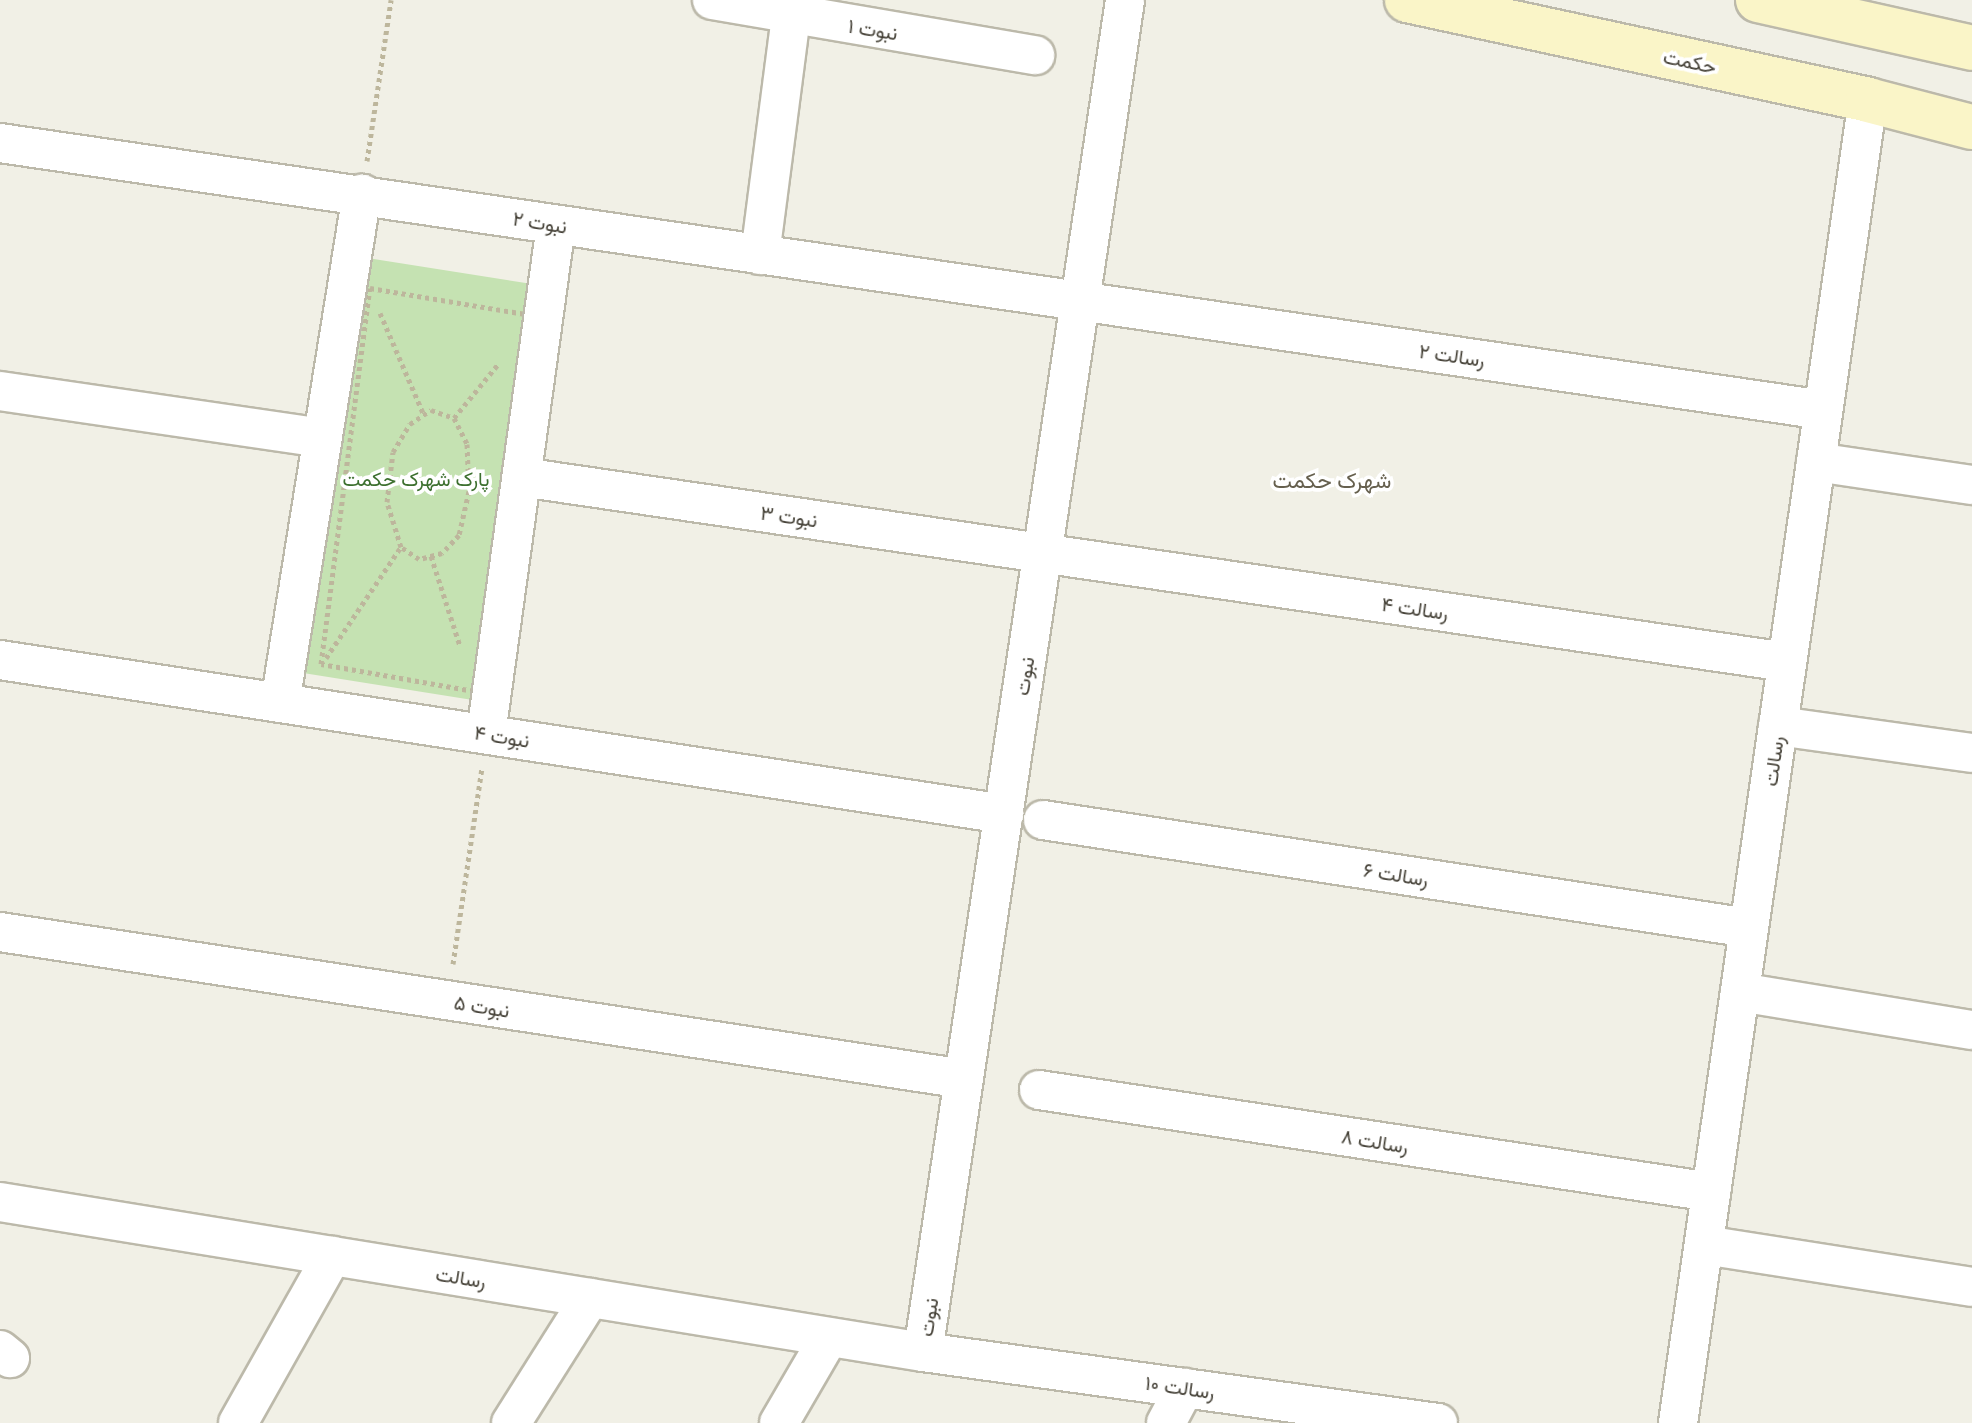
<!DOCTYPE html>
<meta charset="utf-8">
<style>
body{margin:0}
#map{position:relative;width:1972px;height:1423px;overflow:hidden;background:#f1f0e6;font-family:"Noto Sans",Vazirmatn,sans-serif}
div>[style]{position:absolute}
[style*='--x']{left:calc(var(--x)*1px);top:calc(var(--y)*1px);width:calc(var(--w)*1px);rotate:calc(var(--a)*1deg)}
.green>*{inset:0;background:#c5e2b2;transform-origin:0 0}
.path>*{height:5px;margin-top:-2.5px;transform-origin:0;background:repeating-linear-gradient(90deg,#bdb69c 0 4px,transparent 0 8px)}
.roads{filter:drop-shadow(2px 0 #bcb9aa) drop-shadow(-2px 0 #bcb9aa) drop-shadow(0 2px #bcb9aa) drop-shadow(0 -2px #bcb9aa)}
.street>*{height:38px;margin:-19px;padding:0 19px;transform-origin:19px;border-radius:19px;background:#fff}
.secondary>*{height:44px;margin:-22px;padding:0 22px;transform-origin:22px;border-radius:22px;background:#faf5c8}
span{translate:-50% -50%;white-space:nowrap;text-align:center;line-height:1.15;-webkit-text-stroke:7px #fff;paint-order:stroke}
.street-label{font-size:20px;color:#444036}
.park-label{font-size:20px;color:#3d702f}
.neighbourhood-label{font-size:22px;color:#66604e}
</style>
<div id="map">
<div class="green">
<i style="left:361px;top:257px;width:178px;height:420px;rotate:9deg"></i>
</div>
<div class="path">
<i style="--x:367;--y:161;--w:163;--a:-81.5"></i>
<i style="--x:370;--y:288;--w:170;--a:9.5"></i>
<i style="--x:538;--y:316;--w:380;--a:99.7"></i>
<i style="--x:474;--y:691;--w:155;--a:-170"></i>
<i style="--x:321;--y:664;--w:379;--a:-82.6"></i>
<i style="--x:380;--y:313;--w:111;--a:66.7"></i>
<i style="--x:431;--y:410;--w:24;--a:19"></i>
<i style="--x:454;--y:418;--w:29;--a:63"></i>
<i style="--x:467;--y:444;--w:47;--a:87.6"></i>
<i style="--x:469;--y:491;--w:45;--a:102.8"></i>
<i style="--x:459;--y:535;--w:25;--a:133"></i>
<i style="--x:442;--y:553;--w:24;--a:165"></i>
<i style="--x:419;--y:559;--w:22;--a:-146"></i>
<i style="--x:401;--y:547;--w:47;--a:-107.3"></i>
<i style="--x:387;--y:502;--w:50;--a:-83.2"></i>
<i style="--x:393;--y:452;--w:33;--a:-59"></i>
<i style="--x:410;--y:424;--w:25;--a:-34"></i>
<i style="--x:454;--y:418;--w:71;--a:-50.7"></i>
<i style="--x:350;--y:479;--w:39;--a:9"></i>
<i style="--x:431;--y:556;--w:95;--a:72.1"></i>
<i style="--x:326;--y:658;--w:134;--a:-56"></i>
<i style="--x:453;--y:964;--w:198;--a:-81.6"></i>
</div>
<div class="roads">
<div class="street">
<i style="--x:712;--y:0;--w:328;--a:9.7"></i>
<i style="--x:0;--y:143;--w:1842;--a:8.33"></i>
<i style="--x:760;--y:255;--w:241;--a:-82.6"></i>
<i style="--x:0;--y:391;--w:325;--a:8.3"></i>
<i style="--x:1816;--y:462;--w:158;--a:8.4"></i>
<i style="--x:535;--y:479;--w:1265;--a:8.32"></i>
<i style="--x:0;--y:660;--w:1016;--a:8.72"></i>
<i style="--x:280;--y:703;--w:516;--a:-80.85"></i>
<i style="--x:1778;--y:726;--w:196;--a:7.9"></i>
<i style="--x:486;--y:734;--w:514;--a:-82.17"></i>
<i style="--x:1043;--y:820;--w:714;--a:8.7"></i>
<i style="--x:0;--y:932;--w:975;--a:8.67"></i>
<i style="--x:1740;--y:992;--w:235;--a:9.3"></i>
<i style="--x:1039;--y:1090;--w:680;--a:8.63"></i>
<i style="--x:0;--y:1202;--w:935;--a:9.23"></i>
<i style="--x:923;--y:1352;--w:520;--a:7.85"></i>
<i style="--x:1704;--y:1245;--w:271;--a:8.9"></i>
<i style="--x:0;--y:1350;--w:13;--a:39"></i>
<i style="--x:923;--y:1352;--w:1367;--a:-81.5"></i>
<i style="--x:238;--y:1423;--w:192;--a:-60.6"></i>
<i style="--x:511;--y:1423;--w:148;--a:-57.7"></i>
<i style="--x:779;--y:1423;--w:99;--a:-59.8"></i>
<i style="--x:1166;--y:1423;--w:40;--a:-62"></i>
<i style="--x:1678;--y:1423;--w:1337;--a:-81.83"></i>
</div>
<div class="secondary">
<i style="--x:1407;--y:0;--w:472;--a:12.2"></i>
<i style="--x:1868;--y:100;--w:107;--a:14.6"></i>
<i style="--x:1758;--y:0;--w:219;--a:12.6"></i>
</div>
</div>
<div class="street-label">
<span style="left:873px;top:29px;rotate:9deg">نبوت ۱</span>
<span style="left:1690px;top:61px;rotate:12deg">حکمت</span>
<span style="left:540px;top:222px;rotate:9deg">نبوت ۲</span>
<span style="left:1452px;top:355px;rotate:8deg">رسالت ۲</span>
<span style="left:789px;top:516px;rotate:8deg">نبوت ۳</span>
<span style="left:1415px;top:608px;rotate:8deg">رسالت ۴</span>
<span style="left:1024px;top:676px;rotate:-81deg">نبوت</span>
<span style="left:502px;top:736px;rotate:9deg">نبوت ۴</span>
<span style="left:1773px;top:761px;rotate:-82deg">رسالت</span>
<span style="left:1396px;top:874px;rotate:9deg">رسالت ۶</span>
<span style="left:482px;top:1006px;rotate:9deg">نبوت ۵</span>
<span style="left:1375px;top:1141px;rotate:9deg">رسالت ۸</span>
<span style="left:461px;top:1277px;rotate:9deg">رسالت</span>
<span style="left:928px;top:1317px;rotate:-81deg">نبوت</span>
<span style="left:1180px;top:1387px;rotate:8deg">رسالت ۱۰</span>
</div>
<div class="park-label">
<span style="left:416px;top:478px">پارک شهرک حکمت</span>
</div>
<div class="neighbourhood-label">
<span style="left:1332px;top:480px">شهرک حکمت</span>
</div>
</div>
